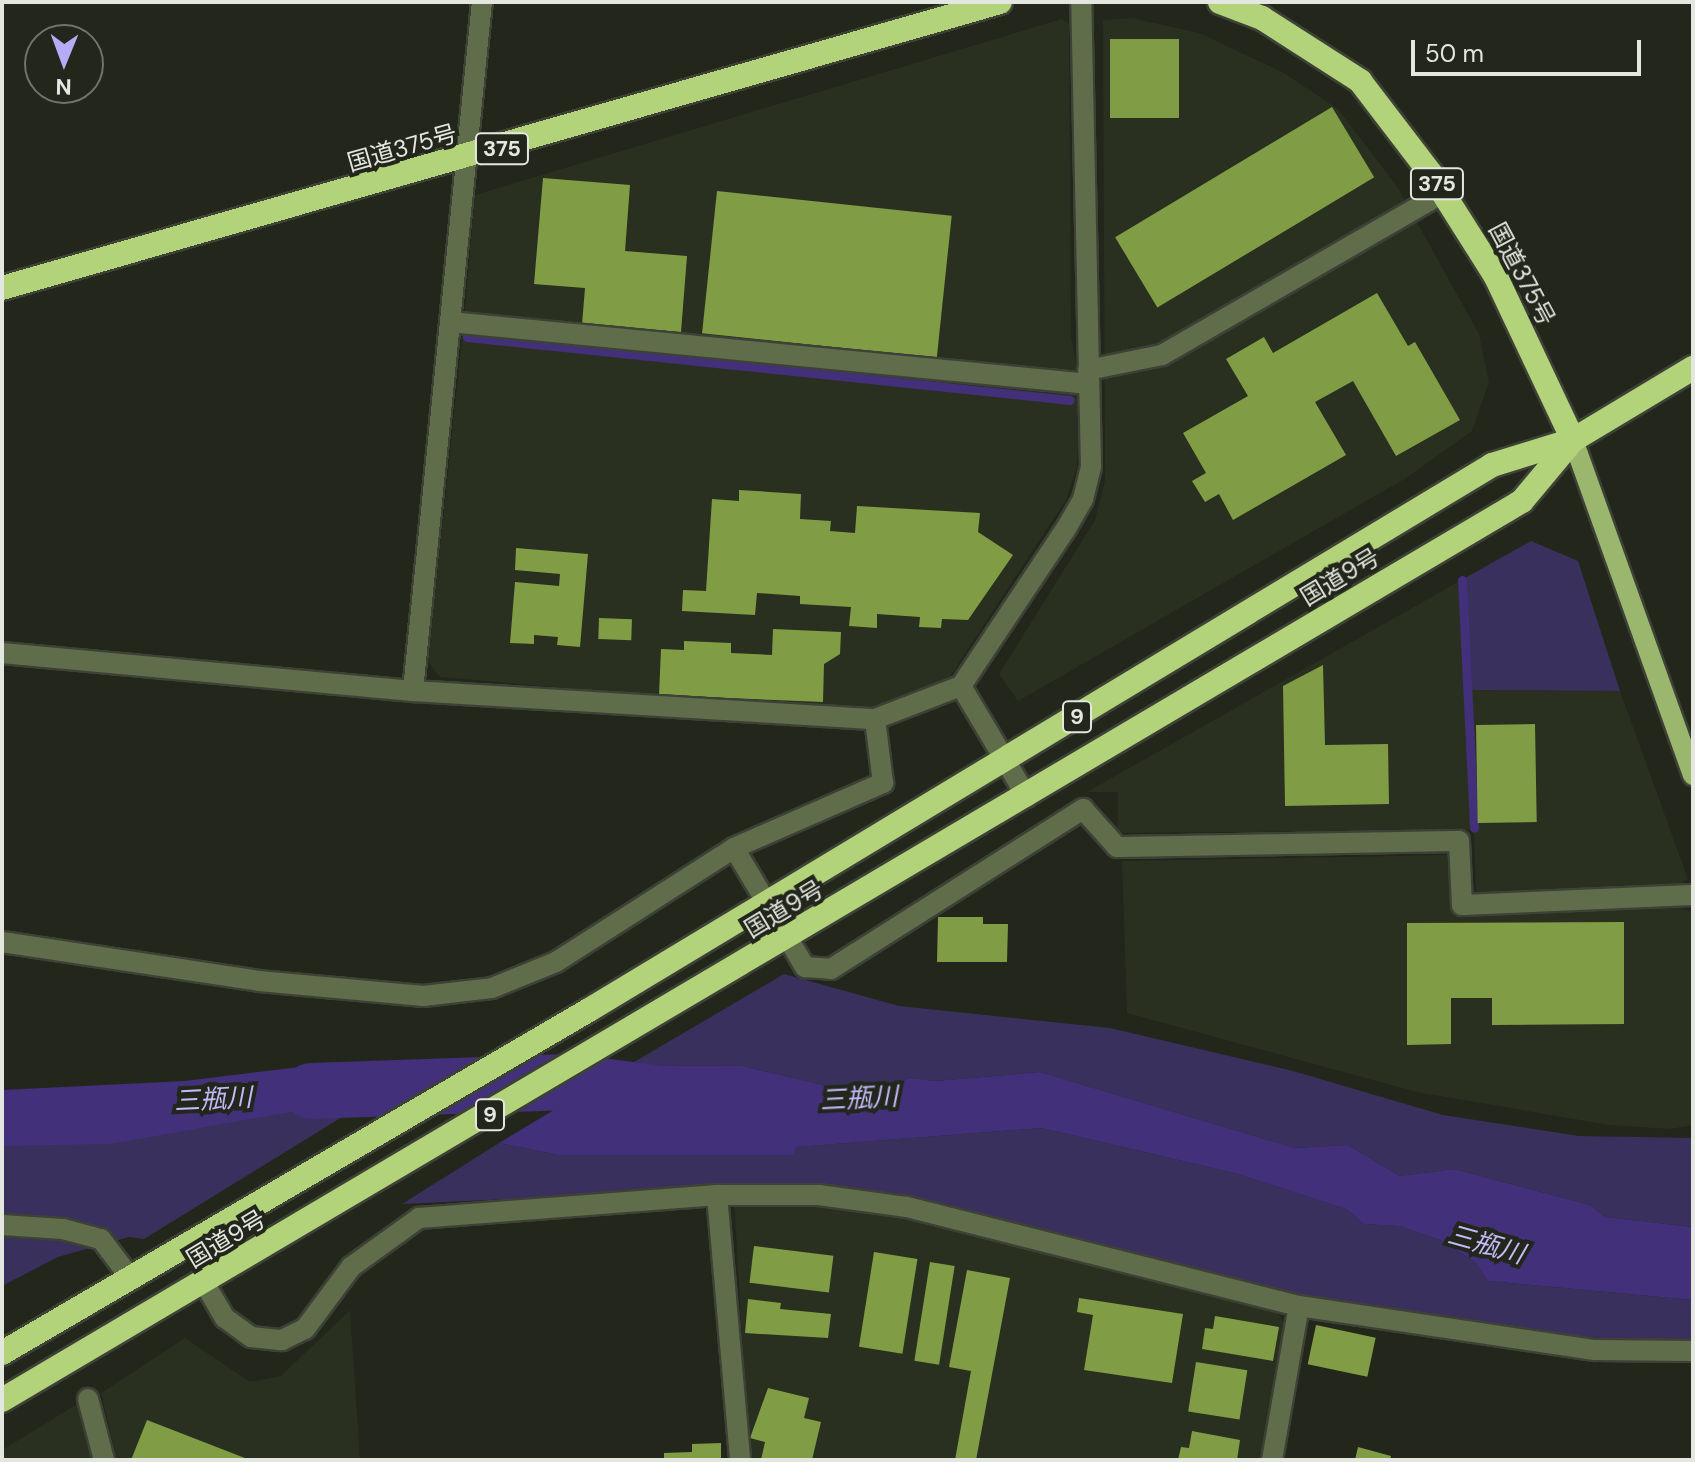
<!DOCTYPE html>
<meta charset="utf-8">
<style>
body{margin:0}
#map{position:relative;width:1695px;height:1462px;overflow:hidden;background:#22261b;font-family:"DM Sans","Noto Sans JP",sans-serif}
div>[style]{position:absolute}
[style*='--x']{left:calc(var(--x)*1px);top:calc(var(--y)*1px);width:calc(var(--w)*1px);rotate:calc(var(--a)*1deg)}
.built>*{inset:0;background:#2a301f}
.green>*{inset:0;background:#39305d}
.water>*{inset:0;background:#42307a}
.stream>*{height:9px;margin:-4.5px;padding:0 4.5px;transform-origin:4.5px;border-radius:4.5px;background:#42307a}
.river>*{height:56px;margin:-28px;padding:0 28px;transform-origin:28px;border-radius:28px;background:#42307a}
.building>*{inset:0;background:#809d46;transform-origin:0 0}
.roads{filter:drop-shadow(2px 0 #3d4136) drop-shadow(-2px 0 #3d4136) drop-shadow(0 2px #3d4136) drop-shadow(0 -2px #3d4136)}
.minor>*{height:20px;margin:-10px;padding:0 10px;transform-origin:10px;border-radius:10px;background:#606d4b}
.major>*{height:20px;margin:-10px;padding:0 10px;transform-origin:10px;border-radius:10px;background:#9bb66d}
.highway>*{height:24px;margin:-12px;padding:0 12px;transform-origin:12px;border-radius:12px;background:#b3d37b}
span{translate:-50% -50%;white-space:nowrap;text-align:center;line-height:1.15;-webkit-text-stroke:8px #22261b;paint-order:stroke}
.shield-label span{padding:2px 6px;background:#22261b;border:2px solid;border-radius:6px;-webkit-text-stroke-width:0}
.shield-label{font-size:22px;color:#e4e7df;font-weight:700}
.street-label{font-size:24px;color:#e4e7df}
.water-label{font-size:26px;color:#c3bafa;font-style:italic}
.frame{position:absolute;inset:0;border:4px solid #e4e7df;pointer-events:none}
.north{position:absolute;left:24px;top:24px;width:80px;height:80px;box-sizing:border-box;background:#22261b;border:2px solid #707369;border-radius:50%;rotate:181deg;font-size:22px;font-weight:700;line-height:32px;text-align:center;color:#e4e7df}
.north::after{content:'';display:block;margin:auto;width:28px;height:36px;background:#b7abf8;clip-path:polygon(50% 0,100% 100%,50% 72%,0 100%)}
.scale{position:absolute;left:1411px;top:40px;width:230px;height:36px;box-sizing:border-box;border:4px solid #e4e7df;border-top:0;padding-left:10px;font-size:24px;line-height:28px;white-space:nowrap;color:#e4e7df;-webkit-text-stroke:6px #22261b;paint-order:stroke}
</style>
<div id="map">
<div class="built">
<i style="clip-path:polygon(1132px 18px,1199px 33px,1284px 73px,1338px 109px,1398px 188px,1479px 334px,1489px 382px,1472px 431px,1406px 478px,1018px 701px,999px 674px,1095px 520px,1105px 480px,1103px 20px)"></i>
<i style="clip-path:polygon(1062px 19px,1069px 24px,1071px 336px,1079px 377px,464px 318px,475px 195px)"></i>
<i style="clip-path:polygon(463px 328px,1080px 388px,1077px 468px,1066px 500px,949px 678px,876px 707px,841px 712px,440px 677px,428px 662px)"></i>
<i style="clip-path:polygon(1465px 578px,1471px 690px,1620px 691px,1688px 879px,1667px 891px,1476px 892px,1474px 830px,1118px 833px,1118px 792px,1087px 792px)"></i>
<i style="clip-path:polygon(1447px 855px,1453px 910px,1670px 905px,1693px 912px,1693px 1125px,1670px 1129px,1609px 1125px,1417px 1092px,1127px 1013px,1122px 861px)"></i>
<i style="clip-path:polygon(734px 1199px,900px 1212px,1276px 1309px,1286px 1327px,1261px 1460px,749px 1460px)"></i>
<i style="clip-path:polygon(350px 1310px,360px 1460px,117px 1460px,101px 1393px,185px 1338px,250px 1382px,281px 1376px)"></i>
<i style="clip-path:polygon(79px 1403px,93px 1460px,2px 1460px,2px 1450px)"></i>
</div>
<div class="green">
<i style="clip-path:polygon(1531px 541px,1578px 561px,1620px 691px,1471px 690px,1465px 578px)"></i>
<i style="clip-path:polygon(784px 974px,899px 1006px,1110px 1028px,1293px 1071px,1443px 1115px,1579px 1136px,1693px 1138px,1693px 1227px,1605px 1217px,1590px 1205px,1454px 1169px,1400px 1176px,1348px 1145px,1295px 1148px,1040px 1072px,935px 1081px,911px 1078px,852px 1092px,743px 1066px,629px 1065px)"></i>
<i style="clip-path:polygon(335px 1104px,360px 1106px,144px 1239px,129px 1237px,58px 1257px,2px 1286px,2px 1146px)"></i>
<i style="clip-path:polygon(1042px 1128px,1238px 1174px,1346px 1209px,1364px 1224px,1399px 1226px,1440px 1240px,1475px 1262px,1488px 1281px,1693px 1300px,1693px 1342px,1555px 1336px,1357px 1310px,922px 1203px,820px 1185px,402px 1204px,499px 1143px,558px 1155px,792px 1155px,795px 1147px)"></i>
</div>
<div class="water">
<i style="clip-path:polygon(333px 1063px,425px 1066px,360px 1106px,335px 1104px,111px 1144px,2px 1146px,2px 1090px,185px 1081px)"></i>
<i style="clip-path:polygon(629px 1065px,743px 1066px,852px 1092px,911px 1078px,935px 1081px,1040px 1072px,1295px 1148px,1348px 1145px,1400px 1176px,1454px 1169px,1590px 1205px,1605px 1217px,1693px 1227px,1693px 1300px,1488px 1281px,1475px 1262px,1440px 1240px,1399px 1226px,1364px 1224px,1346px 1209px,1238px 1174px,1042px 1128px,796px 1147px,793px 1155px,558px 1155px,499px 1143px)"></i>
</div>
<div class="stream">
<i style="--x:467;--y:337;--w:606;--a:5.96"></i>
<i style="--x:1462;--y:580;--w:248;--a:87.2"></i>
</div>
<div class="river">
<i style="--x:311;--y:1091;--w:259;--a:-2"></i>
<i style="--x:570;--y:1082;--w:102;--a:7.3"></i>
</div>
<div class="building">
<i style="left:1110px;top:39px;width:69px;height:79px"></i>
<i style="left:1332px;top:107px;width:82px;height:253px;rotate:59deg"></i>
<i style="clip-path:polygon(543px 178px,630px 185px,625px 251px,687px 256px,681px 332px,582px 324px,585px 288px,534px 284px)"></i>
<i style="left:717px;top:191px;width:236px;height:143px;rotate:6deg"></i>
<i style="clip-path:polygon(1377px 293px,1408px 346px,1415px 342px,1460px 420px,1396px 456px,1353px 381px,1315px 402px,1346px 455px,1233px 520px,1219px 494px,1205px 502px,1192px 481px,1206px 473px,1183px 433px,1248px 396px,1226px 359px,1264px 337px,1273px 353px)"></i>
<i style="clip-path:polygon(739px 490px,801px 494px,800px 519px,831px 521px,830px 531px,855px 533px,857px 506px,980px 513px,978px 532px,1013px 555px,968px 620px,942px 619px,941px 628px,919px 627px,920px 617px,877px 614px,877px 628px,849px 626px,851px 607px,800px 604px,800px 596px,757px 593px,755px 615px,682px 611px,683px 590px,706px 591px,712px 499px,739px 501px)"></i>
<i style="clip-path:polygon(516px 548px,588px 554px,580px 647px,557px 645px,558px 637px,534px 635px,534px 644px,510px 643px,515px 582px,559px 586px,560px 574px,515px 570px)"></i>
<i style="left:599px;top:618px;width:33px;height:21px;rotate:2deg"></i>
<i style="clip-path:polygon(773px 629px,841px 632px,840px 654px,824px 664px,823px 702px,659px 695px,661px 649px,684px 650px,684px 641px,731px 643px,731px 653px,772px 655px)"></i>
<i style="clip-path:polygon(1323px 665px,1325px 745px,1388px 744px,1389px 804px,1285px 806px,1283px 686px)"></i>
<i style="left:1535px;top:724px;width:98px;height:59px;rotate:89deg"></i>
<i style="clip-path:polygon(938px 917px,983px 917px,983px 924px,1008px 924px,1007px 962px,937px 962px)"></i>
<i style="clip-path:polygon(1624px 922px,1624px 1024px,1492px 1025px,1492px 998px,1451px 998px,1451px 1044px,1407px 1045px,1407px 923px)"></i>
<i style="left:754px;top:1246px;width:80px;height:37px;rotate:7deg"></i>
<i style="left:874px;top:1252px;width:44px;height:96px;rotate:9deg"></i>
<i style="left:930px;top:1262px;width:25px;height:100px;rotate:9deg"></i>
<i style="clip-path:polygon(967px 1270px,1010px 1278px,976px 1460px,955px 1460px,971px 1371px,949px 1367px)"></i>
<i style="clip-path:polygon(1079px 1298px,1183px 1314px,1172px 1383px,1084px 1370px,1093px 1315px,1077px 1312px)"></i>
<i style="clip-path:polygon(748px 1299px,781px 1303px,780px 1309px,831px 1314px,828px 1338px,745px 1333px)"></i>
<i style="clip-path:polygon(1215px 1316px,1279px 1327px,1273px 1361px,1202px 1349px,1205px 1328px,1213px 1329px)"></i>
<i style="left:1316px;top:1325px;width:61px;height:40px;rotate:12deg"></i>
<i style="left:1196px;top:1362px;width:52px;height:50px;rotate:9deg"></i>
<i style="clip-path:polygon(768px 1388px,809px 1398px,804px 1418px,821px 1422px,812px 1460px,761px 1460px,765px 1442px,750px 1438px)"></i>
<i style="clip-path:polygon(147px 1420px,250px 1460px,131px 1460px)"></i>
<i style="clip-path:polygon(1192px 1431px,1240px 1440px,1237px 1460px,1178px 1460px,1181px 1447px,1189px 1448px)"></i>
<i style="clip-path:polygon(721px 1443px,721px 1460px,664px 1460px,664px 1453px,692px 1452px,692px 1444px)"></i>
<i style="clip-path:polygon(1358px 1447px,1391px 1456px,1390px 1460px,1355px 1460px)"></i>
</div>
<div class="roads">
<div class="minor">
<i style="--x:450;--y:322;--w:642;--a:5.54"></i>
<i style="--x:1088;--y:370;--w:76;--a:-11.5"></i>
<i style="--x:1162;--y:355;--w:324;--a:-30"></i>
<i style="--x:2;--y:653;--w:413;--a:5.3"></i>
<i style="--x:413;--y:691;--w:463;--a:3.5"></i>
<i style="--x:875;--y:719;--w:92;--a:-21"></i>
<i style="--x:961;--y:686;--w:191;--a:-56.3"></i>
<i style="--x:1067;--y:527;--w:32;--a:-60"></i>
<i style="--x:1083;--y:499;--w:33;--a:-76"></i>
<i style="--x:1091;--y:467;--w:465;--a:-91.2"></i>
<i style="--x:961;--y:686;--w:129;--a:59.3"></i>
<i style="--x:413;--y:691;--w:692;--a:-84.28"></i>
<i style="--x:734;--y:848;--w:139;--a:59.2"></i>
<i style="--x:805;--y:967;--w:26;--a:4"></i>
<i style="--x:831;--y:969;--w:299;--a:-32.4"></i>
<i style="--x:1083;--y:809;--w:51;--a:48.2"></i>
<i style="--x:1117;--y:847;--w:342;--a:-1"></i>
<i style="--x:1459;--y:841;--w:64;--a:87.3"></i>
<i style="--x:1462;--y:905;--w:231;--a:-2.5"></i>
<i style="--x:2;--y:942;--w:260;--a:8.6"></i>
<i style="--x:259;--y:981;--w:165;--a:5.2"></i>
<i style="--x:423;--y:996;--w:69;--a:-6.6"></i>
<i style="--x:492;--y:988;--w:69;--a:-22.1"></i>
<i style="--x:556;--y:962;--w:211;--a:-32.6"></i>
<i style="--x:734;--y:848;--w:163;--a:-23.6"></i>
<i style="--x:883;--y:783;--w:64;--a:-97.1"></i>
<i style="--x:717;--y:1195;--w:102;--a:0"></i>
<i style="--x:819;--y:1195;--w:89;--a:7.8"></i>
<i style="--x:907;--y:1207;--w:404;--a:14.2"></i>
<i style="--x:1299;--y:1306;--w:299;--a:8.5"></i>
<i style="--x:1595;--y:1350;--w:98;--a:0.6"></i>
<i style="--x:2;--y:1225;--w:61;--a:3.8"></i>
<i style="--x:63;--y:1229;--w:39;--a:15"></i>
<i style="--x:101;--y:1239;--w:51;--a:52.9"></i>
<i style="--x:205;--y:1284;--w:39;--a:60"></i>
<i style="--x:225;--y:1318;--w:32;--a:36"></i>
<i style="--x:251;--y:1337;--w:31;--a:6"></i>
<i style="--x:282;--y:1340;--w:25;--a:-26"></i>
<i style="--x:305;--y:1329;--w:77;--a:-53.4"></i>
<i style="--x:351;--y:1267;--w:84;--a:-35.8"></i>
<i style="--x:419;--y:1218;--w:299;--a:-4.4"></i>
<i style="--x:717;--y:1195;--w:266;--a:85"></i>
<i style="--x:88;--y:1399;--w:63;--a:75.3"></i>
<i style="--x:1272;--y:1460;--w:156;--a:-80.1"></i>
</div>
<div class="major">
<i style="--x:1573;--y:440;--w:356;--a:70.3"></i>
</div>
<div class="highway">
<i style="--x:1220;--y:2;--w:45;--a:20.9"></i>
<i style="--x:1262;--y:18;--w:117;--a:32.7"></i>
<i style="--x:1360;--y:81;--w:117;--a:52.6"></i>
<i style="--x:1431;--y:174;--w:122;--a:57.7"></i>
<i style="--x:1496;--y:277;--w:180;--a:64.7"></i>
<i style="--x:2;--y:288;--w:1038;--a:-15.99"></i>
<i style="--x:2;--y:1353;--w:680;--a:-30.3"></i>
<i style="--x:589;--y:1010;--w:1055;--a:-31.11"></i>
<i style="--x:1492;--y:465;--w:85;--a:-17.2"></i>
<i style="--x:1573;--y:440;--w:140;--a:-31"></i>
<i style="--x:2;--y:1400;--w:1766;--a:-30.6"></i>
<i style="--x:1522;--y:501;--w:80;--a:-50.1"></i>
</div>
</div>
<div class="shield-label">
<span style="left:502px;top:149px">375</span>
<span style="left:1437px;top:184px">375</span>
<span style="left:1077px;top:717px">9</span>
<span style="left:490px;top:1115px">9</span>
</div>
<div class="street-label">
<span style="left:402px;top:148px;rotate:-16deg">国道375号</span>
<span style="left:1522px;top:274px;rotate:62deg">国道375号</span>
<span style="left:1340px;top:577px;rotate:-31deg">国道9号</span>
<span style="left:784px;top:909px;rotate:-31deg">国道9号</span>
<span style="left:226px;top:1239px;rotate:-31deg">国道9号</span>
</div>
<div class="water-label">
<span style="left:859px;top:1099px;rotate:-3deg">三瓶川</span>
<span style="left:213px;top:1100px;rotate:-3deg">三瓶川</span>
<span style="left:1486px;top:1245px;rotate:16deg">三瓶川</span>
</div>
<div class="frame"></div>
<div class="north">N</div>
<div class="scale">50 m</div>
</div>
